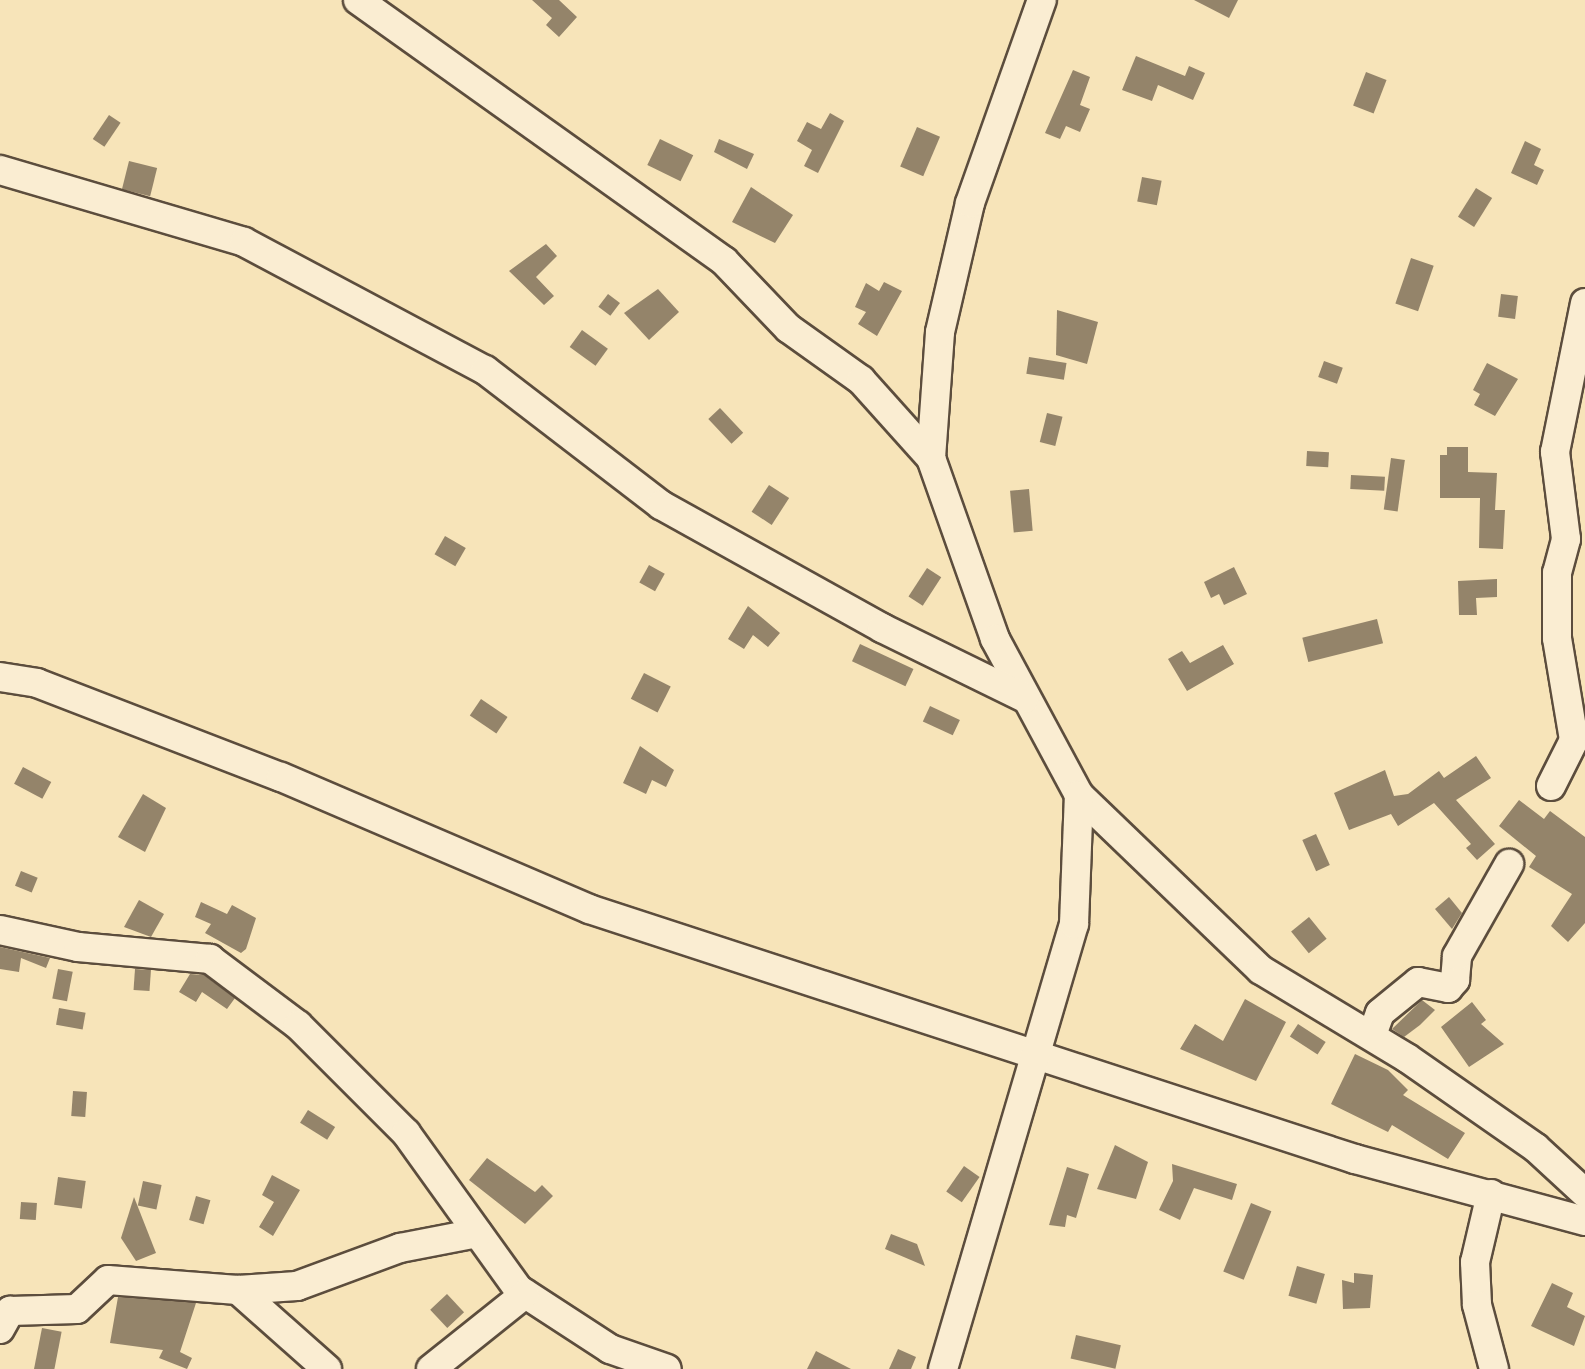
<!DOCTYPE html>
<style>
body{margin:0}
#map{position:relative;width:1585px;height:1369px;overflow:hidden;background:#f7e4b9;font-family:"IM FELL Double Pica",serif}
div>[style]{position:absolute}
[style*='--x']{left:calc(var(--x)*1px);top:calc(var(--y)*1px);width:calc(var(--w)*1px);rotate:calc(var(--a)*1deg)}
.building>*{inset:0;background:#94846a;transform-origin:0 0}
.roads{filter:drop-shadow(2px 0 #5c4d3d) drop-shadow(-2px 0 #5c4d3d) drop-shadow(0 2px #5c4d3d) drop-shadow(0 -2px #5c4d3d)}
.minor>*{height:28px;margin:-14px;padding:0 14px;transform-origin:14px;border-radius:14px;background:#faedd2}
span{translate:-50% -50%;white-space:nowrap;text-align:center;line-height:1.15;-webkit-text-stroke:7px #faedd2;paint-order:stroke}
</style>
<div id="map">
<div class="building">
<i style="clip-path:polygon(532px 0,559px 0,577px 17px,559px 37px,546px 25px,552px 18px)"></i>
<i style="clip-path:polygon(1194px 0,1238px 0,1229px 18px)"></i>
<i style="clip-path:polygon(1136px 56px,1185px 76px,1189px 66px,1205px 73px,1193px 100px,1158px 85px,1152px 101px,1122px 90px)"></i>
<i style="clip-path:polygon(1073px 70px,1090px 77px,1080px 105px,1090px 109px,1080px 132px,1066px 126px,1060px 139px,1045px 133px)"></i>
<i style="left:1366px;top:72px;width:22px;height:36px;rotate:21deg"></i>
<i style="clip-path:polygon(830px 113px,844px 121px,818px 173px,804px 166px,812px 150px,797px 141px,807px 122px,821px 129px)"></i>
<i style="left:109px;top:115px;width:14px;height:29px;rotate:34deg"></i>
<i style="left:917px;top:127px;width:25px;height:43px;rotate:23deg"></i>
<i style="left:660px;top:139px;width:37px;height:29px;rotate:26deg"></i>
<i style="clip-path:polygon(719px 139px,754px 154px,747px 169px,714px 152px)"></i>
<i style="clip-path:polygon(1525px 141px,1541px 149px,1534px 165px,1544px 170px,1537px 185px,1511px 173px)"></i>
<i style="left:129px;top:161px;width:29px;height:29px;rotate:14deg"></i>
<i style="left:1142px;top:177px;width:20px;height:25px;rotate:11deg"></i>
<i style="clip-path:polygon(751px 187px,793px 215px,775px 243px,732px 222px)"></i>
<i style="left:1476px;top:188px;width:19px;height:34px;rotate:32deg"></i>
<i style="clip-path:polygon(546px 244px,557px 256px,536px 277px,554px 296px,544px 305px,509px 271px)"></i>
<i style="left:1411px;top:258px;width:24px;height:48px;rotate:19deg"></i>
<i style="clip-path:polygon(884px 282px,902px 291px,877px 336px,858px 324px,866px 312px,855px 307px,866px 283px,879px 291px)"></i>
<i style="clip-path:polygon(658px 289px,679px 312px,649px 340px,624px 313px)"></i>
<i style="left:608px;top:294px;width:15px;height:16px;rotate:37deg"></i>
<i style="left:1501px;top:294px;width:17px;height:23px;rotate:7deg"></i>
<i style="clip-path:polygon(1057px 310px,1098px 322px,1087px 364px,1056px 355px)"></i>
<i style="left:582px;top:330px;width:32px;height:21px;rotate:36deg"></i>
<i style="left:1029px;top:357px;width:38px;height:17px;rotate:9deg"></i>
<i style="left:1324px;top:361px;width:20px;height:17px;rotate:20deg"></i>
<i style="clip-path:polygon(1487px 363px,1518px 379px,1495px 416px,1474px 405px,1480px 394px,1473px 390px)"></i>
<i style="left:720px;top:408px;width:34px;height:16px;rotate:47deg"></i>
<i style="left:1047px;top:413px;width:16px;height:30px;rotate:14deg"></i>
<i style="clip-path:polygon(1447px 447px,1468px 447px,1468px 472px,1497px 473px,1495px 510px,1505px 510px,1503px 549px,1479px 548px,1480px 498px,1440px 498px,1440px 455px,1447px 455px)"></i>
<i style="left:1307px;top:451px;width:22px;height:15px;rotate:3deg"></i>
<i style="left:1391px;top:458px;width:14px;height:52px;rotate:8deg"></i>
<i style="left:1351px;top:475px;width:34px;height:14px;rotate:3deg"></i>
<i style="left:769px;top:485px;width:24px;height:32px;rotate:33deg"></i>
<i style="left:1029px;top:489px;width:42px;height:19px;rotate:85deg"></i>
<i style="left:445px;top:536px;width:24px;height:21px;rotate:30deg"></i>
<i style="left:649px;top:565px;width:18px;height:20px;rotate:29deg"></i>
<i style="clip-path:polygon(1234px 567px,1247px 594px,1224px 605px,1219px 594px,1211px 598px,1204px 582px)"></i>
<i style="left:927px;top:568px;width:17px;height:34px;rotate:33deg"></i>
<i style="clip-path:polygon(1497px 579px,1497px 597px,1476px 598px,1477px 615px,1459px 615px,1458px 581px)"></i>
<i style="clip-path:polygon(748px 606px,780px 633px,768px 647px,753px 635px,744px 649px,728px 639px)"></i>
<i style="left:1377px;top:619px;width:25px;height:77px;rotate:76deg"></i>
<i style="left:860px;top:644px;width:59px;height:19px;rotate:25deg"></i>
<i style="clip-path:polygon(1223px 645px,1234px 664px,1187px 691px,1168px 659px,1182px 651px,1190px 663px)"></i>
<i style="left:644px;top:673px;width:30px;height:29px;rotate:27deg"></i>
<i style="left:481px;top:699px;width:32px;height:20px;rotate:34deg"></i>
<i style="left:930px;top:706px;width:33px;height:17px;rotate:25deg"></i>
<i style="clip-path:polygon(640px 746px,674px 770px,666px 787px,652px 780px,646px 794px,623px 783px)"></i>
<i style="clip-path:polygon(1476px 756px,1491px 778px,1456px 800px,1495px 844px,1477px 860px,1466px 848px,1471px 844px,1434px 803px,1398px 826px,1391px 814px,1349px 830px,1334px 793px,1385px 770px,1394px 796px,1408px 794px,1439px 771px,1444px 778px)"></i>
<i style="left:23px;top:767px;width:32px;height:19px;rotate:28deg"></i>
<i style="clip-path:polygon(143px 794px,166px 808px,145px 852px,118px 837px)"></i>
<i style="clip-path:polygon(1519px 800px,1544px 819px,1550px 811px,1585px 837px,1585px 923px,1568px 942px,1551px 926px,1572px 894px,1529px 867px,1536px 856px,1499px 826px)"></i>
<i style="left:1316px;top:834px;width:34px;height:15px;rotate:66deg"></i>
<i style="left:21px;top:871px;width:18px;height:16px;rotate:22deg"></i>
<i style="clip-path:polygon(1449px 897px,1462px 913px,1452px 929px,1435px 909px)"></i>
<i style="clip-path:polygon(139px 900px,164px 914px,151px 937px,124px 927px)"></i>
<i style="clip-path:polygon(201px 902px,227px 914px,232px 905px,256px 918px,246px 949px,241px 953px,205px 933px,211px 924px,195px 917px)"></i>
<i style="left:1309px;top:917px;width:28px;height:23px;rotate:51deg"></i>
<i style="clip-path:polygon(0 947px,50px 958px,46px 968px,21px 958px,19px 972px,0 969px)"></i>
<i style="left:58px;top:969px;width:15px;height:30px;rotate:11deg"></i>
<i style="left:135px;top:969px;width:16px;height:21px;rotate:4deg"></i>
<i style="clip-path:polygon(190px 974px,204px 975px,235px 998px,227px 1009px,202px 992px,196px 1002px,179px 992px)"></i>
<i style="clip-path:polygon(1245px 999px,1286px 1022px,1256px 1081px,1180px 1049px,1195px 1024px,1223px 1041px)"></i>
<i style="clip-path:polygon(1422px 1000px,1435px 1010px,1420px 1025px,1404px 1037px,1392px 1029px)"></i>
<i style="clip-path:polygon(1472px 1002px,1486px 1020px,1481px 1024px,1504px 1044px,1469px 1067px,1441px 1027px)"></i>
<i style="left:59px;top:1008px;width:27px;height:17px;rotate:10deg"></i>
<i style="left:1298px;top:1024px;width:33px;height:15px;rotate:33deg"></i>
<i style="clip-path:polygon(1355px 1054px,1388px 1070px,1408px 1090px,1403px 1095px,1465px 1133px,1448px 1159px,1392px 1125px,1388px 1132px,1331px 1104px)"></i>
<i style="left:73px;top:1091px;width:14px;height:25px;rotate:4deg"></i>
<i style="left:308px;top:1110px;width:32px;height:15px;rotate:32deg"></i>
<i style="clip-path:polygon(1115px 1145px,1148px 1162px,1136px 1199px,1097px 1189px)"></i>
<i style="clip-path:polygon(487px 1158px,535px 1192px,542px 1185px,553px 1196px,525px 1224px,469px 1180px)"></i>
<i style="clip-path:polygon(1172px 1164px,1237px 1184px,1232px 1200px,1194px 1188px,1180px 1220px,1159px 1210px,1173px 1181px)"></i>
<i style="left:964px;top:1166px;width:19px;height:31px;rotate:35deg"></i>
<i style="clip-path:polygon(1067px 1167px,1089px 1174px,1076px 1218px,1067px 1215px,1065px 1227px,1049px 1225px)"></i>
<i style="clip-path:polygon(272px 1175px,300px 1190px,273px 1236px,259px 1227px,274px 1202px,262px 1195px)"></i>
<i style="left:58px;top:1177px;width:28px;height:28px;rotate:8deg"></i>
<i style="left:143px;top:1181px;width:19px;height:25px;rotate:12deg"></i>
<i style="left:196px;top:1196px;width:15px;height:25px;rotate:16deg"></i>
<i style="clip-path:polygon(134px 1197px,156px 1253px,136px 1261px,121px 1238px)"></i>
<i style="left:21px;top:1202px;width:16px;height:17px;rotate:4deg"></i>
<i style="left:1251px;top:1203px;width:22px;height:74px;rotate:22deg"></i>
<i style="clip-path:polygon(891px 1234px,917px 1244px,925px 1266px,885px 1249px)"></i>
<i style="left:1297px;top:1266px;width:29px;height:31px;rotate:16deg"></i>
<i style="clip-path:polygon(1354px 1273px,1373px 1275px,1370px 1308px,1343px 1309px,1342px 1280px,1354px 1283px)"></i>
<i style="clip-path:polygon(1552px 1283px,1573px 1293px,1567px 1307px,1585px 1316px,1574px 1346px,1531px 1326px)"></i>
<i style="left:447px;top:1294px;width:25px;height:23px;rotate:47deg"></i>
<i style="clip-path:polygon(118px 1297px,196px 1303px,180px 1352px,192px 1358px,187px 1369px,159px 1358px,163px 1350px,110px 1343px)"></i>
<i style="left:42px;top:1328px;width:20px;height:42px;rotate:11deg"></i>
<i style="left:1076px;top:1335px;width:46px;height:24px;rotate:13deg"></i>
<i style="clip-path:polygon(898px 1349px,916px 1357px,911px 1369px,889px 1369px)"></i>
<i style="clip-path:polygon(816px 1351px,851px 1369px,807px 1369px)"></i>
</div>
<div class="roads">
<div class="minor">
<i style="--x:358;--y:0;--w:450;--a:35.5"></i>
<i style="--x:724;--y:261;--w:93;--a:46.3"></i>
<i style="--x:788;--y:328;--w:90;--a:35.5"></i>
<i style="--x:861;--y:380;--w:105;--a:48.1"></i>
<i style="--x:931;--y:458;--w:192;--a:70.5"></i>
<i style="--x:995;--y:639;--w:177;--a:61.7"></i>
<i style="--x:1079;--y:795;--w:252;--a:43.9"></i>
<i style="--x:1261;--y:970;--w:170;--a:31.1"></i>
<i style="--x:1407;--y:1058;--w:157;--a:34.9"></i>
<i style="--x:1536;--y:1148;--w:67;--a:42.6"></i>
<i style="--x:0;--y:170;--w:254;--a:16.4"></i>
<i style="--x:244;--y:242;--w:273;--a:28"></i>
<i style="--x:485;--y:370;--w:222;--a:37.5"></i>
<i style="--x:661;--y:505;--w:253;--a:29.1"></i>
<i style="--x:882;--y:628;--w:159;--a:26.1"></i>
<i style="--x:931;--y:458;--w:126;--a:-85.9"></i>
<i style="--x:940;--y:332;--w:132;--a:-76.9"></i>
<i style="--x:970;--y:203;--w:215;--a:-70.5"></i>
<i style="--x:0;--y:677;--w:37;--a:9"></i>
<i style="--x:37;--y:683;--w:261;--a:21.1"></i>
<i style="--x:281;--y:777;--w:335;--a:23.2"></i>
<i style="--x:589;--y:909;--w:806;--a:18.08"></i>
<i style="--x:1355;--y:1159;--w:238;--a:15.1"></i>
<i style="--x:1551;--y:786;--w:51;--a:-63.4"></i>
<i style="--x:1574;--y:740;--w:103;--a:-99.5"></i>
<i style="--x:1557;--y:638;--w:65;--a:-90"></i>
<i style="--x:1557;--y:573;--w:35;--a:-75"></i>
<i style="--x:1566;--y:539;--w:88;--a:-97.2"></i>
<i style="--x:1555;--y:452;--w:152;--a:-78.6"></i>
<i style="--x:0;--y:930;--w:80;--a:12.3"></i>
<i style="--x:78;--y:947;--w:133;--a:5.2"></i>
<i style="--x:210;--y:959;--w:110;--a:36.9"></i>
<i style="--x:298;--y:1025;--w:153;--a:45"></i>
<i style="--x:406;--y:1133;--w:192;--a:54.3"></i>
<i style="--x:518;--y:1289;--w:110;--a:33.1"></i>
<i style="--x:610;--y:1349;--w:60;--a:19.3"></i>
<i style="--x:1372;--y:1035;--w:23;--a:-70"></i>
<i style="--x:1380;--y:1013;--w:49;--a:-39.2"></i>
<i style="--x:1418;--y:982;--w:31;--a:11"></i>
<i style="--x:1448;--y:988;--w:11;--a:-49"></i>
<i style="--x:1455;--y:980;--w:24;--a:-85"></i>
<i style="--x:1457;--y:956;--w:106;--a:-60.5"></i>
<i style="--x:1491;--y:1194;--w:70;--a:103.2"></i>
<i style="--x:1475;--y:1262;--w:43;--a:87.3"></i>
<i style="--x:1477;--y:1305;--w:66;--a:75.1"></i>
<i style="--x:238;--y:1290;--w:119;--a:41.6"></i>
<i style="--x:0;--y:1329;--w:21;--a:-61"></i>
<i style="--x:10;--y:1311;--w:67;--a:-1.7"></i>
<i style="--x:77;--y:1309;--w:42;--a:-43.1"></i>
<i style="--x:108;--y:1280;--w:130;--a:4.4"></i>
<i style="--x:238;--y:1290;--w:59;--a:-3.9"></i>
<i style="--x:297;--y:1286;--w:110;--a:-20.3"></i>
<i style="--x:400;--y:1248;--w:79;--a:-10.9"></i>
<i style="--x:431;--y:1369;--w:120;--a:-38.6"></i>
<i style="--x:943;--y:1369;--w:464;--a:-73.6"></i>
<i style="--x:1074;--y:924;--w:129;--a:-87.8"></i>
</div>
</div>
</div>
